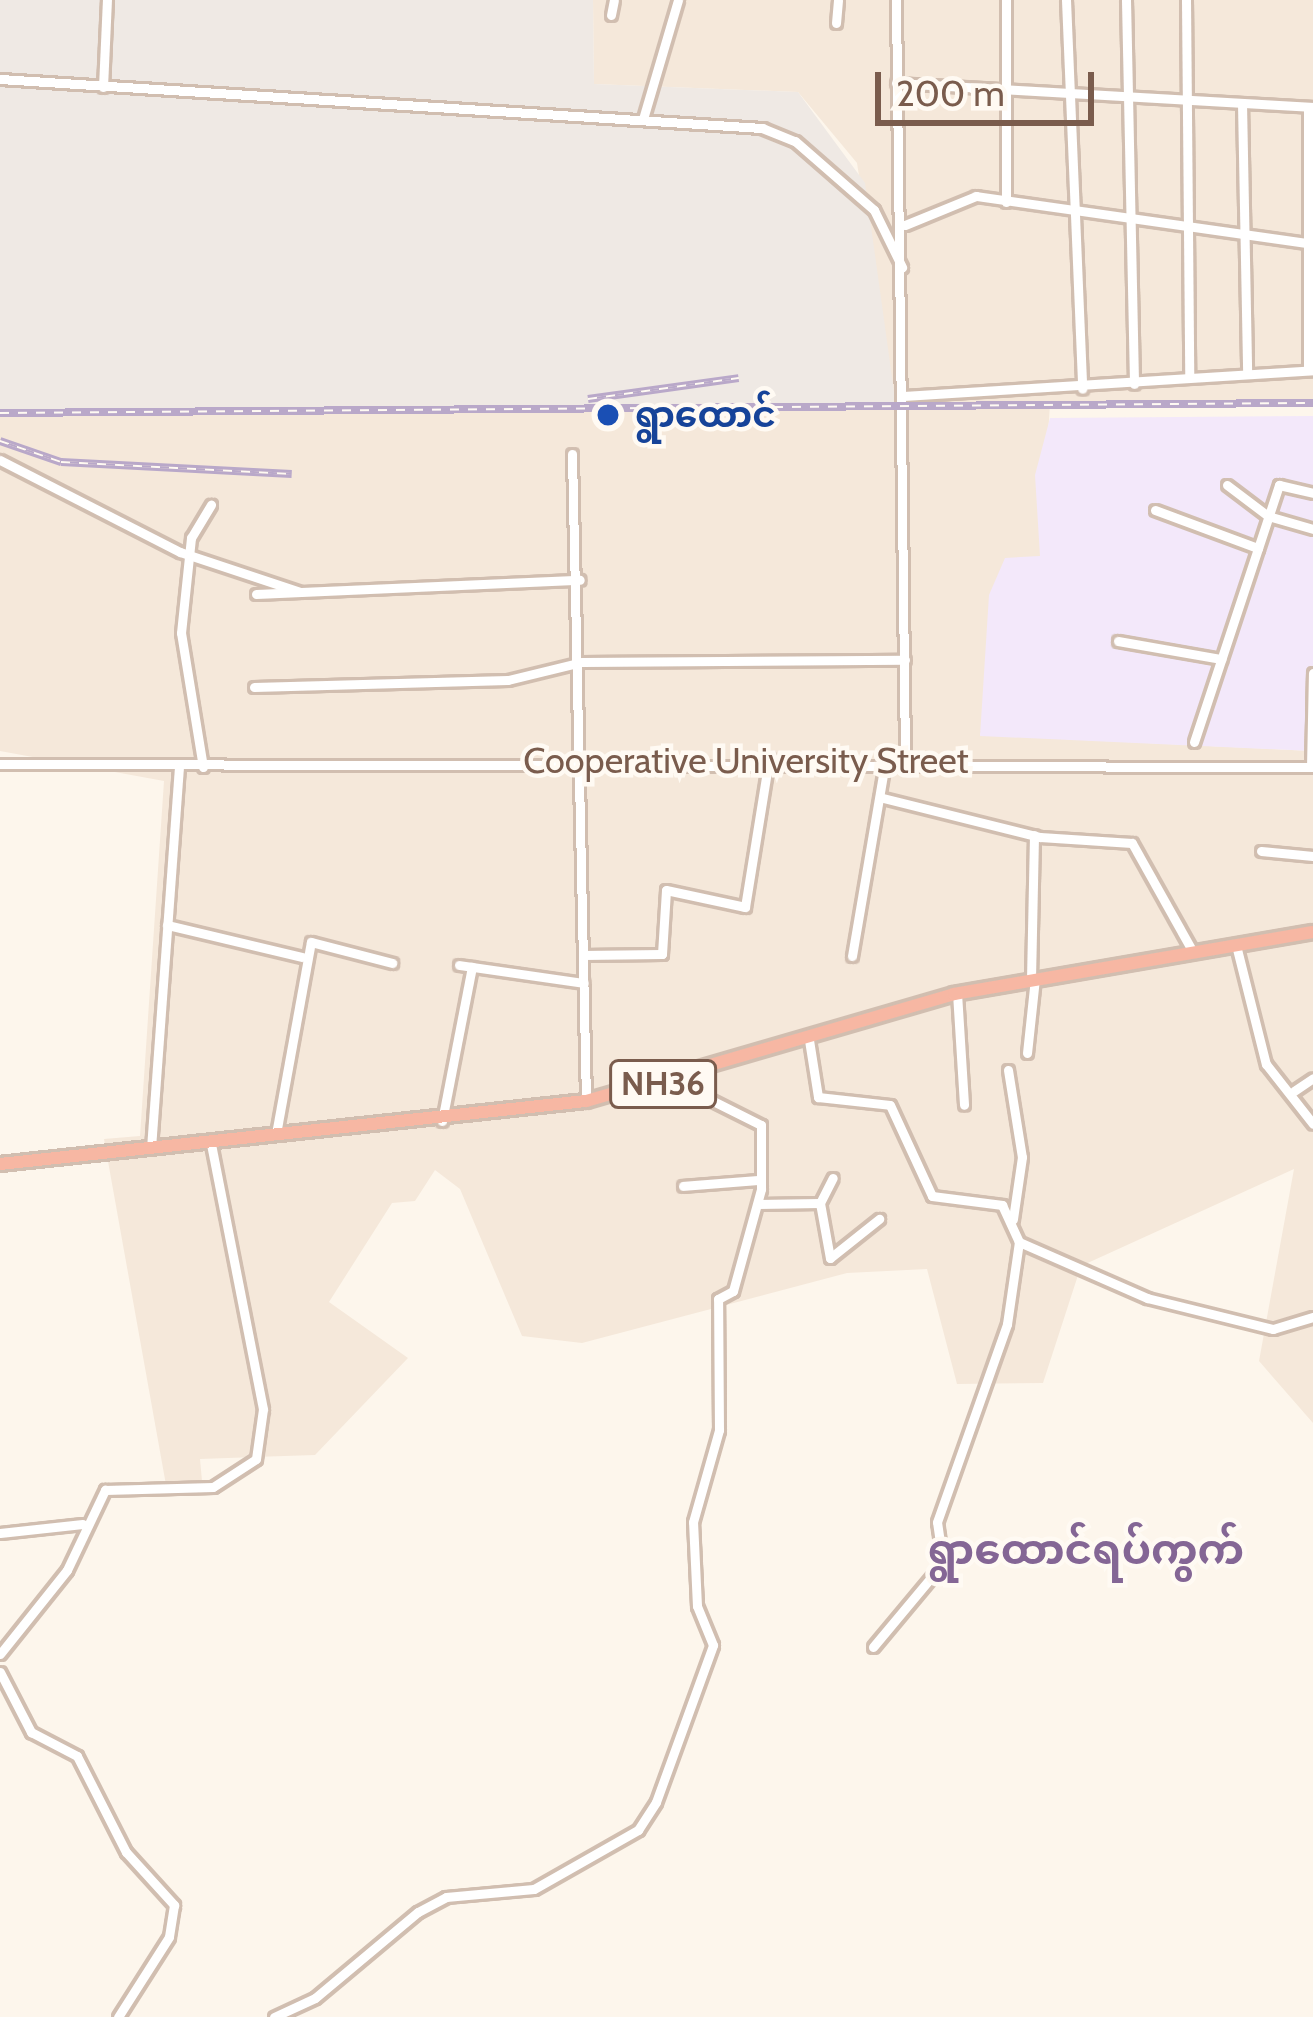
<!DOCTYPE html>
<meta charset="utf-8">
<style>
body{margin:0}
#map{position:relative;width:1313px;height:2017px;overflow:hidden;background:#fdf6ec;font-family:Cabin,"Noto Sans Myanmar",sans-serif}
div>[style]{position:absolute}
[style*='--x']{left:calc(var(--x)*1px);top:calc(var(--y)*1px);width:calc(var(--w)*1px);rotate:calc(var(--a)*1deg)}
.residential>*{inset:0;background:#f5e8da}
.industrial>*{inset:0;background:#efe9e4}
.education>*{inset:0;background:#f3e8fa}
.roads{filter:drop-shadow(3px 0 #d1beb0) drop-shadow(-3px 0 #d1beb0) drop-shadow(0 3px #d1beb0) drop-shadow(0 -3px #d1beb0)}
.minor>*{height:9px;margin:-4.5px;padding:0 4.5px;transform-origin:4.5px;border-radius:4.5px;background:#fff}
.highway>*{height:12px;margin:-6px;padding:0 6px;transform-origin:6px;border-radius:6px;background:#f7b7a3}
.rail>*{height:8px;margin-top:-4px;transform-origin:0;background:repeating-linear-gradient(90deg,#fffaf3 0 9px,#b9a8c9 0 18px);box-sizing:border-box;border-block:3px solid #b9a8c9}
.dots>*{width:33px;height:33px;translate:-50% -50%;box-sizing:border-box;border:6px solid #fffaf3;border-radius:50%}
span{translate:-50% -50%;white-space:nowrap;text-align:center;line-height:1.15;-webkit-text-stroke:9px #fffaf3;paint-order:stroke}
.shield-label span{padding:3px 9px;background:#fffaf3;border:3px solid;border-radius:9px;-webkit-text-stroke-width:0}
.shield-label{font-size:33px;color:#7a5c4d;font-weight:700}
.transit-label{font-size:36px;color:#164399;font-weight:700}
.left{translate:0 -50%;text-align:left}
.street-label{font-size:36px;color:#7a5c4d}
.quarter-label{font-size:42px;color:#846695;font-weight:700}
.scale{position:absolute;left:875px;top:72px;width:219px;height:54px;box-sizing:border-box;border:6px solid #7a5c4d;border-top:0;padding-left:15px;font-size:36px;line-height:42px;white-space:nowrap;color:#7a5c4d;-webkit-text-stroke:9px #fffaf3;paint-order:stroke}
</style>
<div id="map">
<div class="residential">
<i style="clip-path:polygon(593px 0,1313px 0,1313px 401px,1050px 404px,1040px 557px,980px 735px,1313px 751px,1313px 1423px,1259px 1361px,1294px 1169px,1081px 1266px,1043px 1383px,957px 1384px,927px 1269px,847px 1273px,582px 1343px,522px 1336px,460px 1189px,435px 1170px,415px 1201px,392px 1203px,329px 1302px,408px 1358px,315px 1455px,200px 1459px,202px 1481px,166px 1485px,104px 1139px,140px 1136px,164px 781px,0 751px,0 417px,895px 406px,857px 163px,798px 92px,594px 84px)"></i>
</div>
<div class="industrial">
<i style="clip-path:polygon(0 0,593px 0,594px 84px,798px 92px,865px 183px,896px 406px,0 417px)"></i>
</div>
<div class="education">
<i style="clip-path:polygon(1313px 416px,1313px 751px,980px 736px,989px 595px,1005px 558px,1040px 556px,1035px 475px,1050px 418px)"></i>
</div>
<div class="roads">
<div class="minor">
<i style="--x:896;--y:0;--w:759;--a:89.32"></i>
<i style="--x:1066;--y:0;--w:389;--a:87.6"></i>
<i style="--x:1126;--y:0;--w:384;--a:88.8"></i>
<i style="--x:1186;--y:0;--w:374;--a:89.5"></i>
<i style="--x:611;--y:15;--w:15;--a:-79"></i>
<i style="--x:836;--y:23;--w:23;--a:-85"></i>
<i style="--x:0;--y:79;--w:764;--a:3.68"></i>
<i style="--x:762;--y:128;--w:35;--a:22"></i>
<i style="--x:795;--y:141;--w:105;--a:41.1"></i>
<i style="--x:874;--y:210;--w:64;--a:63.8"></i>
<i style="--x:896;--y:83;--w:418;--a:3.3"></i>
<i style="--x:103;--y:87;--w:87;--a:-87.4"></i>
<i style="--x:1242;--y:103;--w:270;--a:88.9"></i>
<i style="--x:1308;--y:107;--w:263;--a:90"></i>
<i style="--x:643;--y:119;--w:124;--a:-73.6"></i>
<i style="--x:1006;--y:202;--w:202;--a:-90"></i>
<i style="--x:905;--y:225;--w:77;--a:-22.2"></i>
<i style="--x:976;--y:196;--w:340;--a:8.1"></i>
<i style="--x:904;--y:396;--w:410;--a:-3.6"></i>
<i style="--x:572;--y:454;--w:647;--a:88.76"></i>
<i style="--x:0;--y:460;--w:202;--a:27.1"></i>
<i style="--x:180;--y:552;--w:126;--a:18.4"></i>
<i style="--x:1227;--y:485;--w:51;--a:37.1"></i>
<i style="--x:1268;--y:516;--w:47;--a:16.1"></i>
<i style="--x:1155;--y:510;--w:110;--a:20.3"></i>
<i style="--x:256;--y:594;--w:324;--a:-2.5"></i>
<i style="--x:1118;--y:641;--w:105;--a:9.9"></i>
<i style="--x:254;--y:687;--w:254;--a:-1.6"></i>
<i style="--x:508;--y:680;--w:76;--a:-13.7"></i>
<i style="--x:582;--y:662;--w:323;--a:-0.4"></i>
<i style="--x:1194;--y:742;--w:271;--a:-71.7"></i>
<i style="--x:1279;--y:485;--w:35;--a:13"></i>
<i style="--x:0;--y:764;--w:1313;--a:0.13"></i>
<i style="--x:203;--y:767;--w:136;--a:-99.3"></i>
<i style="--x:181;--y:633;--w:96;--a:-84"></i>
<i style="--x:191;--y:538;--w:39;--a:-59"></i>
<i style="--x:1311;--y:767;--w:94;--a:-88.8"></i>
<i style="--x:883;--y:798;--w:162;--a:14"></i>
<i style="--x:1040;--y:837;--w:92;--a:3.7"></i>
<i style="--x:1132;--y:843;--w:125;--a:60.8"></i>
<i style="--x:1261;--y:851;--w:52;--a:5.5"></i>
<i style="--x:167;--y:925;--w:139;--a:13.3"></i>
<i style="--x:1236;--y:945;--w:123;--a:75.9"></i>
<i style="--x:1266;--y:1064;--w:76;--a:51.9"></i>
<i style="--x:583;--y:955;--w:79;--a:-0.7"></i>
<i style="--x:662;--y:954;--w:64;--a:-86.4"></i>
<i style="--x:666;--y:890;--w:81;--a:12.1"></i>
<i style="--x:745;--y:907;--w:151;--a:-80.8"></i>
<i style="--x:852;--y:956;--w:201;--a:-80.3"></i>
<i style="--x:459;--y:965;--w:126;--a:8.2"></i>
<i style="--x:1031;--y:979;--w:144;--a:-88.8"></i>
<i style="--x:957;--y:993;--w:112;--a:86.4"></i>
<i style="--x:809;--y:1040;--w:58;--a:81"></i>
<i style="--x:818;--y:1097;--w:72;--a:6.3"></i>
<i style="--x:890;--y:1105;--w:100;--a:65.2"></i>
<i style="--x:932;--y:1196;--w:71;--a:7.3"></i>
<i style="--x:1002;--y:1205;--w:41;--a:65.3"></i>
<i style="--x:1019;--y:1242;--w:140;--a:23.6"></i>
<i style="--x:1147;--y:1298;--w:130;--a:13.8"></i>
<i style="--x:1273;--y:1329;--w:42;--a:-16.7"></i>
<i style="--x:1027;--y:1053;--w:75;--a:-83.9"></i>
<i style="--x:1008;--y:1070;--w:88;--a:80.9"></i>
<i style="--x:1022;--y:1157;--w:63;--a:98.3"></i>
<i style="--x:1294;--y:1091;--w:23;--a:-34"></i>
<i style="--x:442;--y:1121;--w:157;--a:-79"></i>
<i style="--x:276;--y:1134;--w:195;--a:-79.7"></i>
<i style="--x:311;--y:942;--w:84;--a:14.5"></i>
<i style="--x:151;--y:1148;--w:381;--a:-85.8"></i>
<i style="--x:683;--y:1186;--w:77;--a:-4.5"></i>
<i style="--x:820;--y:1203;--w:56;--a:79.7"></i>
<i style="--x:830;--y:1258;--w:63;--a:-38.5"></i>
<i style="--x:758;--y:1204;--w:62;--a:-0.9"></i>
<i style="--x:820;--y:1203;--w:28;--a:-63"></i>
<i style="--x:0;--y:1533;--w:83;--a:-6.2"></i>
<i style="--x:873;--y:1647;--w:109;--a:-50.2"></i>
<i style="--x:943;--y:1563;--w:41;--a:-98.3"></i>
<i style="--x:937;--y:1522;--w:210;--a:-70.5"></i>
<i style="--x:1007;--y:1324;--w:83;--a:-81.7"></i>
<i style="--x:0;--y:1654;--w:107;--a:-51.4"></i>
<i style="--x:67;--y:1570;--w:89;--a:-64.6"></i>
<i style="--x:105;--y:1490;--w:108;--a:-1.6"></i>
<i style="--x:213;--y:1487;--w:51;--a:-33.1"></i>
<i style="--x:256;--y:1459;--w:50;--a:-82"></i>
<i style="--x:263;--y:1409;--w:271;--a:-101.1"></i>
<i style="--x:0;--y:1672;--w:68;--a:62.7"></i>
<i style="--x:31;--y:1732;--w:52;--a:27.6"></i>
<i style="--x:77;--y:1756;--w:108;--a:63"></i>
<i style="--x:126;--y:1852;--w:72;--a:47.8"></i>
<i style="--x:174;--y:1905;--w:32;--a:99"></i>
<i style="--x:169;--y:1937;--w:95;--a:122.5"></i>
<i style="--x:274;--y:2017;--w:45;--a:-24.9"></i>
<i style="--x:315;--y:1998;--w:134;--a:-39.9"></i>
<i style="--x:418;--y:1912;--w:32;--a:-28"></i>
<i style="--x:446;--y:1897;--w:88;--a:-5.2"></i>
<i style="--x:534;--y:1889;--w:120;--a:-29.6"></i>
<i style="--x:638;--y:1830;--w:33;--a:-57"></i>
<i style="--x:656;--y:1802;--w:167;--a:-70"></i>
<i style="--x:713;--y:1645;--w:42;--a:-112.3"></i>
<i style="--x:697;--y:1606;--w:84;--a:-92.7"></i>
<i style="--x:693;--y:1522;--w:96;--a:-74.2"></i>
<i style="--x:719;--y:1430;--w:131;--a:-90.4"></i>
<i style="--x:718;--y:1299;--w:17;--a:-28"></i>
<i style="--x:733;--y:1291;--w:106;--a:-74.6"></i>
<i style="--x:761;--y:1189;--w:64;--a:-90"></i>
<i style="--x:761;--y:1125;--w:69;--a:-153.4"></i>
<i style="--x:699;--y:1094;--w:18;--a:-96"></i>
</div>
<div class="highway">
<i style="--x:0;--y:1164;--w:589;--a:-6.14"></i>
<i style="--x:586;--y:1101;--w:383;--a:-16.2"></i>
<i style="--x:954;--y:994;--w:364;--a:-9.8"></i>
</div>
</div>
<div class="rail">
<i style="--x:588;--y:399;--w:152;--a:-7.9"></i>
<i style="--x:0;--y:413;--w:1313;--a:-0.44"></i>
<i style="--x:0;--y:441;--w:65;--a:19"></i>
<i style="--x:61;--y:462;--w:231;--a:3"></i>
</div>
<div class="dots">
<i style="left:608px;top:415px;background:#1a4fb4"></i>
</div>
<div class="shield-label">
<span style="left:663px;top:1084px">NH36</span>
</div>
<div class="transit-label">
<span class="left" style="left:635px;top:415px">ရွာထောင်</span>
</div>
<div class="street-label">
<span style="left:746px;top:761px">Cooperative University Street</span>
</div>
<div class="quarter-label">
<span style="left:1086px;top:1549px">ရွာထောင်ရပ်ကွက်</span>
</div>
<div class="scale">200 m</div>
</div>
